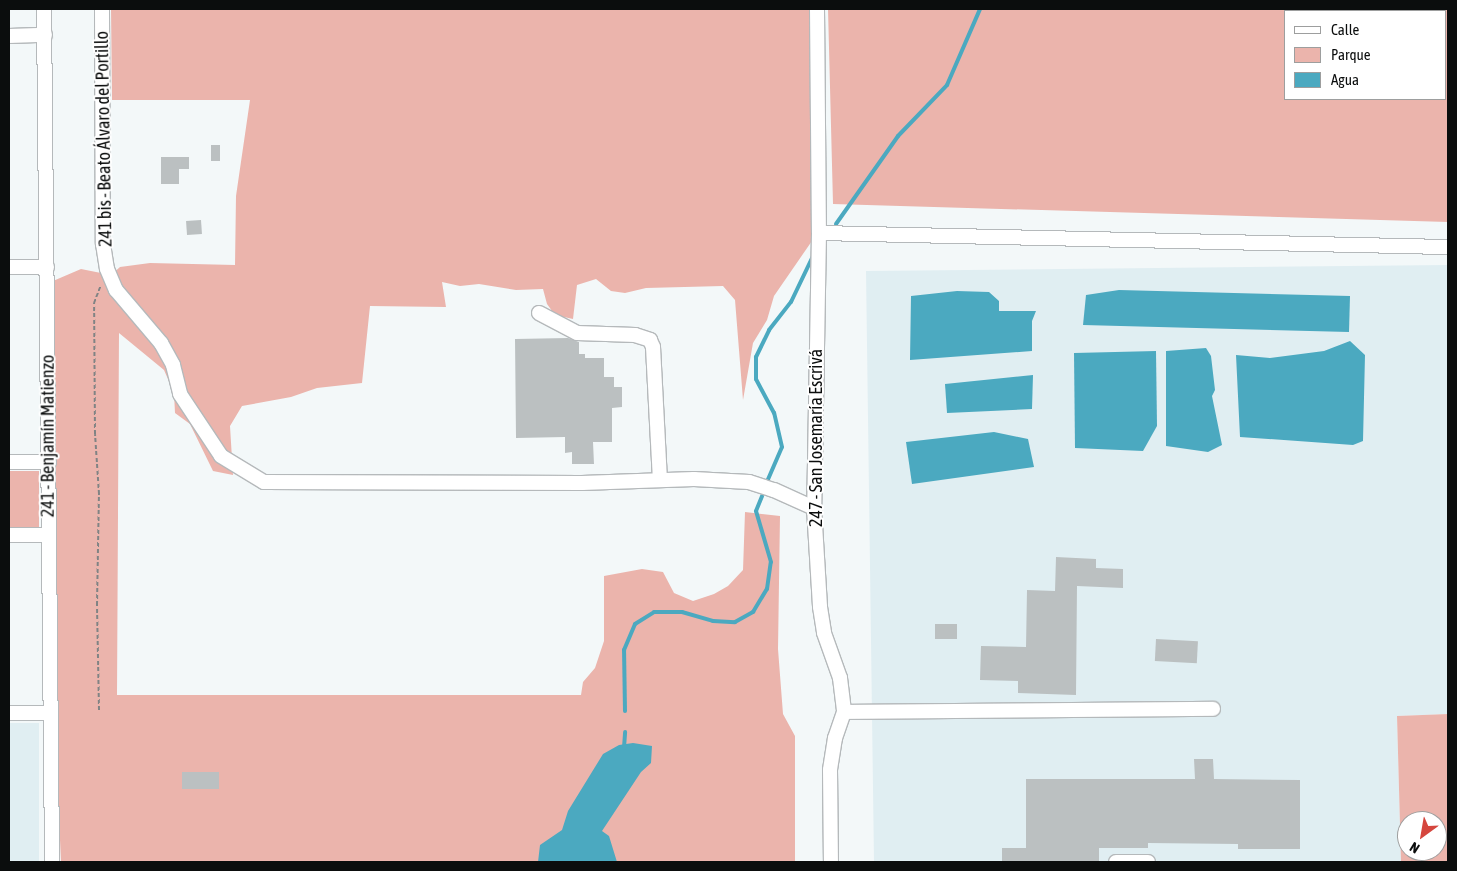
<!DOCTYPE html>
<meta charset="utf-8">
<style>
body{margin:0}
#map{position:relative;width:1457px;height:871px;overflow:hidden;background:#f3f8f9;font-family:"Asap Condensed",sans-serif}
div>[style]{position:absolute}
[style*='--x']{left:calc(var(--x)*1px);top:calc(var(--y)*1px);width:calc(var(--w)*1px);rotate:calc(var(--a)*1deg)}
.built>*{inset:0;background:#e0eef2;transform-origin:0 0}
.green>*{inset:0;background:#ebb4ac;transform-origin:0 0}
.water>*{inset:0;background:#4ba9c0}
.stream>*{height:4px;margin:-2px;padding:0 2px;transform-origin:2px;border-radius:2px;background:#4ba9c0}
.building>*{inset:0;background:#bbc0c1;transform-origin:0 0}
.path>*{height:2px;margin-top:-1px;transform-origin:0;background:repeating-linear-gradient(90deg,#808384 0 4px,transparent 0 6.5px)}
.roads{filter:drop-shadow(1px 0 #b5b9bb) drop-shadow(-1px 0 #b5b9bb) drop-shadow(0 1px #b5b9bb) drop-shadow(0 -1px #b5b9bb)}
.minor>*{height:14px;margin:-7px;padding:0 7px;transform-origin:7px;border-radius:7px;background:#fff}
span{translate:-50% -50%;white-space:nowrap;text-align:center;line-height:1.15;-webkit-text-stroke:4px #fff;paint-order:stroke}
.street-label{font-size:18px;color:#0b0d0d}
.frame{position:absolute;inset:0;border:10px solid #0b0d0d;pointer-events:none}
.legend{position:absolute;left:1284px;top:10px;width:162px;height:90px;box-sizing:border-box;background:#fff;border:1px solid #9d9e9e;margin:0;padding:6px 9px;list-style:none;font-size:15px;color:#0b0d0d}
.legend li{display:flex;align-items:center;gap:10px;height:25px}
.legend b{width:25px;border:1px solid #9d9e9e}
.north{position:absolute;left:1397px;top:811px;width:50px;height:50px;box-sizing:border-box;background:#fff;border:1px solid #9d9e9e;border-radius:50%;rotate:212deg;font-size:14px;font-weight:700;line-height:20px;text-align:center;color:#0b0d0d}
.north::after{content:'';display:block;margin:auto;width:18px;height:22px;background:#d5463e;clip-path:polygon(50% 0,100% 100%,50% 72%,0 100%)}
</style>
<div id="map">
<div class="built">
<i style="clip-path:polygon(1448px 265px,1448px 714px,1397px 716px,1401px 862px,874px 862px,866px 271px)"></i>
<i style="left:9px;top:723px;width:30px;height:139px"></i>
</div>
<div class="green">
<i style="clip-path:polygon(111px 9px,810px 9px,814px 238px,774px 296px,767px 320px,753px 343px,743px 400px,735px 300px,723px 286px,646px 288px,625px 293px,611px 291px,596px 279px,577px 285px,573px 319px,555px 315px,547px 304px,543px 289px,516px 290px,479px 284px,460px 286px,442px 282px,446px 307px,370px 306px,362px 383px,317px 388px,291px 397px,242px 406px,230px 426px,233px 475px,213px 471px,190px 424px,175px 413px,174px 393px,164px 370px,119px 333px,117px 695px,581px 695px,583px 682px,595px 668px,604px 641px,604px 576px,642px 569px,663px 572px,674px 593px,693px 601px,714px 594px,728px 586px,743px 570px,745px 512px,780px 516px,778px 649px,783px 714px,795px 736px,795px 862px,61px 862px,54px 708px,53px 281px,81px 269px,111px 275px,120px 267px,150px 263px,235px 265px,236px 196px,250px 100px,112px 100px)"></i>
<i style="clip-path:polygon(evenodd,828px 9px,1448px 9px,1448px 222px,833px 204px,828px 9px,1446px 11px,1446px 99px,1286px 99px,1286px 11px,1446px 11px)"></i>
<i style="left:9px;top:471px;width:30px;height:57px"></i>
<i style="clip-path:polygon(evenodd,1448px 714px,1448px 862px,1401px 862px,1397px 716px,1448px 714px,1407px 821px,1437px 821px,1437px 851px,1407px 851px,1407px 821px)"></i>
</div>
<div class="water">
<i style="clip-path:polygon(1119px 290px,1350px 296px,1349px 332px,1083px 325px,1086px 295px)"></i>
<i style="clip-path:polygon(957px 291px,989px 292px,999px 301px,999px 311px,1036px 311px,1032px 321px,1032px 351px,910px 360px,911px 296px)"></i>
<i style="clip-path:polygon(1350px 341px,1365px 355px,1363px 441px,1353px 445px,1240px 437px,1236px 355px,1270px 358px,1324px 351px)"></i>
<i style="clip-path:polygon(1206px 348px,1211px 356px,1215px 390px,1212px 396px,1222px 445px,1208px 452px,1166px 446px,1166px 351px)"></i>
<i style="clip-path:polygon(1156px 351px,1157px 426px,1143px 451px,1075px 448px,1074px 353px)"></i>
<i style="clip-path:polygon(1033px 375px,1032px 409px,947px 413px,945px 384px)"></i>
<i style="clip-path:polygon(994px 432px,1028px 439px,1034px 467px,912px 484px,906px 442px)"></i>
<i style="clip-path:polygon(633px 743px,652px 746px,651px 763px,641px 772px,602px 831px,609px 836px,617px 862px,538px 862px,540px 845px,562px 830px,568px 811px,603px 754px,619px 745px)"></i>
</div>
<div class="stream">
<i style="--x:836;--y:224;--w:108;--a:-54.8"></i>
<i style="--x:898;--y:136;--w:71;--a:-46.1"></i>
<i style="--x:947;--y:85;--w:83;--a:-66.5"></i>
<i style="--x:766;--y:484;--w:40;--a:-66.6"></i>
<i style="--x:782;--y:447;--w:35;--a:-103"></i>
<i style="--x:774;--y:413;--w:38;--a:-118"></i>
<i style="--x:756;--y:379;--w:22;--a:-90"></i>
<i style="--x:756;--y:357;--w:30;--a:-64"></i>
<i style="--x:769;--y:330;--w:36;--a:-52"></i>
<i style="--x:791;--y:302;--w:53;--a:-64.4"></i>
<i style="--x:625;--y:711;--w:61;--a:-90.9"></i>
<i style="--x:624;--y:650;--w:28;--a:-67"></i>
<i style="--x:635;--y:624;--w:22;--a:-32"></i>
<i style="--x:654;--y:612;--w:28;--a:0"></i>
<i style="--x:682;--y:612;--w:32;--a:16"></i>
<i style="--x:713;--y:621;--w:22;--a:3"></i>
<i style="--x:735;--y:622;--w:21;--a:-29"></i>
<i style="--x:753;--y:612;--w:27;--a:-59"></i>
<i style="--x:767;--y:589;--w:27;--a:-82"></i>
<i style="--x:771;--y:562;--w:53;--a:-106.4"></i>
<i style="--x:756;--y:511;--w:16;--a:-68"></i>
<i style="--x:624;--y:748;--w:16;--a:-86"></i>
</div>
<div class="building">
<i style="left:211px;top:145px;width:9px;height:16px"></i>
<i style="clip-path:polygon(161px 157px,189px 157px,189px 169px,179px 169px,179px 184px,161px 184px)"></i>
<i style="left:201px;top:220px;width:14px;height:15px;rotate:86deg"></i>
<i style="clip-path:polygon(568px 338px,579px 342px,579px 354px,585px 354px,585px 358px,604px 358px,604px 377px,614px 377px,614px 387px,622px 387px,622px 407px,612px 408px,612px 442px,593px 442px,594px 464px,572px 464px,572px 452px,565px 453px,565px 437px,516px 438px,515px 339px)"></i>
<i style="clip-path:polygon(1056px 557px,1096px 559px,1096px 568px,1123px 569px,1123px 588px,1077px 586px,1076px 695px,1018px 693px,1018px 681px,980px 680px,981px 646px,1026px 647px,1027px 590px,1055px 591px)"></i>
<i style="left:935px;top:624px;width:22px;height:15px"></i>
<i style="left:1156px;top:639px;width:42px;height:22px;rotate:3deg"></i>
<i style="clip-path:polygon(1194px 759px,1213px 759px,1214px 779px,1300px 780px,1300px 849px,1238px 849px,1238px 844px,1148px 843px,1148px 848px,1099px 848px,1099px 862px,1002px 862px,1002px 848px,1026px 848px,1026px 779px,1195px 779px)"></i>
<i style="left:182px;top:772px;width:37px;height:17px"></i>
</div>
<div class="path">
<i style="--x:99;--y:710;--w:105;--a:-91.1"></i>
<i style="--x:97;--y:605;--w:111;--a:-89"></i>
<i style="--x:99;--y:494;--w:60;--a:-93.8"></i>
<i style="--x:95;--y:434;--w:131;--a:-90.4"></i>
<i style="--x:94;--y:303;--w:19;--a:-69"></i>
</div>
<div class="roads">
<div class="minor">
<i style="--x:44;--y:9;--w:853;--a:89.46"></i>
<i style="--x:102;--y:9;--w:235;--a:89.8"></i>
<i style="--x:103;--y:244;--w:25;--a:81"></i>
<i style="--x:107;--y:269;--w:23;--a:67"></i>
<i style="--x:116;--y:290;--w:70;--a:49.7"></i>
<i style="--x:161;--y:343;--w:25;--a:61"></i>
<i style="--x:173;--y:365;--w:30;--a:76"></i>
<i style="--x:180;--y:394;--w:74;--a:56.5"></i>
<i style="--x:221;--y:456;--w:50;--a:31.2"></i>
<i style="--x:264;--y:482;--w:318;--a:0.2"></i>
<i style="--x:582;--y:483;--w:112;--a:-2"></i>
<i style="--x:694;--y:479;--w:55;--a:3.1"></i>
<i style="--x:749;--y:482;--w:26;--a:18"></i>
<i style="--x:774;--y:490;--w:44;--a:24.2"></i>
<i style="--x:817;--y:9;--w:224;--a:89.5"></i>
<i style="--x:819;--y:233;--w:275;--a:91"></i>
<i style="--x:814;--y:508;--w:99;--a:86.5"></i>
<i style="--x:820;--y:607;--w:26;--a:81"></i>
<i style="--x:824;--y:633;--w:48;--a:70.4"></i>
<i style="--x:840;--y:678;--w:34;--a:83"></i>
<i style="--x:844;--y:712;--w:28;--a:109"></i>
<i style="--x:835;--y:738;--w:32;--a:99"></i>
<i style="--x:830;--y:770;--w:92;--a:89.4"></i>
<i style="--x:9;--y:36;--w:36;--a:-2"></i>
<i style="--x:819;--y:233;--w:629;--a:1.28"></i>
<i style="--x:9;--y:267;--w:38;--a:0"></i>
<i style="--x:539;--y:313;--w:43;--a:27.8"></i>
<i style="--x:577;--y:333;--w:58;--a:2"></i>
<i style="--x:635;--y:335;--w:16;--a:18"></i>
<i style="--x:650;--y:340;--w:8;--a:67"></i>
<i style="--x:653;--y:347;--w:133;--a:87"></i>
<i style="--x:9;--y:462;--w:40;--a:0"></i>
<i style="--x:9;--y:535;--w:40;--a:0"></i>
<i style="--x:844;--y:712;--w:369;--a:-0.5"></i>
<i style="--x:9;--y:713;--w:40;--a:0"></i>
<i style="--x:1116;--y:862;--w:32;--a:0"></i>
</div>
</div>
<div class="street-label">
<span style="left:104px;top:139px;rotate:-91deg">241 bis - Beato Álvaro del Portillo</span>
<span style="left:48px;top:436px;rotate:-90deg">241 - Benjamín Matienzo</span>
<span style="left:816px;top:438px;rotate:-90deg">247 - San Josemaría Escrivá</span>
</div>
<div class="frame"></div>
<ul class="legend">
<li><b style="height:6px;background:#fff"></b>Calle</li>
<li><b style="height:14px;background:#ebb4ac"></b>Parque</li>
<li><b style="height:14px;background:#4ba9c0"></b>Agua</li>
</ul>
<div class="north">N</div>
</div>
